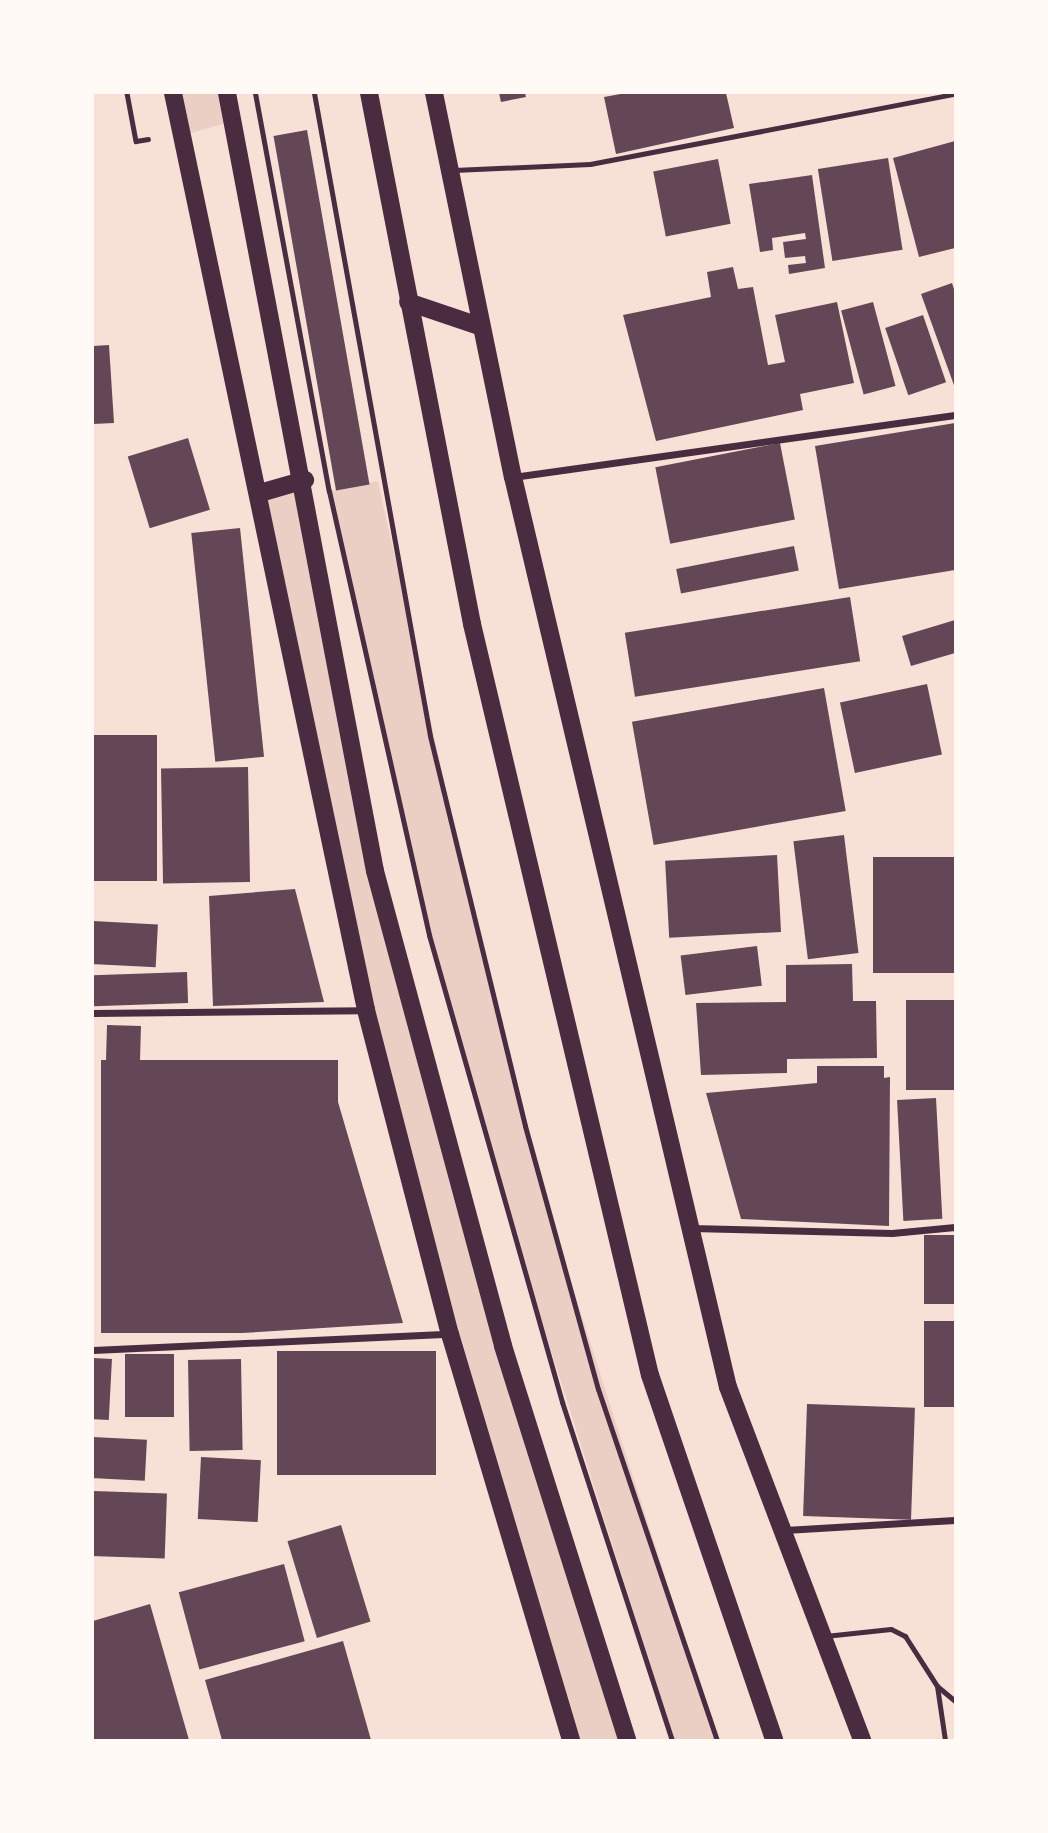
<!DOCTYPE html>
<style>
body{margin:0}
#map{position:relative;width:1048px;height:1833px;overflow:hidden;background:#f7e1d7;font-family:Inter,sans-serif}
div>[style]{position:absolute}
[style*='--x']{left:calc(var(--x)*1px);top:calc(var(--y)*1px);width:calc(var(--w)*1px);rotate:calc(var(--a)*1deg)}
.green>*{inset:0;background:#ebcfc5}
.building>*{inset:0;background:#644757;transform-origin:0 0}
.path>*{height:4.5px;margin:-2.25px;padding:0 2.25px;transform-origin:2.25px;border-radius:2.25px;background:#4a2c40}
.service>*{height:5px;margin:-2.5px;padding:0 2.5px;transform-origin:2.5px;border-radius:2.5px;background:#4a2c40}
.minor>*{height:7px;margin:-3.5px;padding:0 3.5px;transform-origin:3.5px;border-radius:3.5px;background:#4a2c40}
.primary>*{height:18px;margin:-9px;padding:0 9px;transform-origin:9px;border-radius:9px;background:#4a2c40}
span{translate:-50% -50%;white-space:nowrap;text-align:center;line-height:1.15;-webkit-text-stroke:5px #fffaf5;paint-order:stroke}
.frame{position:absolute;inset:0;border:94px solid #fffaf5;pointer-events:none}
</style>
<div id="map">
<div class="green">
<i style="clip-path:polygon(174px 93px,229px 93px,233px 121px,181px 136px)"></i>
<i style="clip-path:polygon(305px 480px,375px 871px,627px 1740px,573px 1740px,366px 1010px,260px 493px)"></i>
<i style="clip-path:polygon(378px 481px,470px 899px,549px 1213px,717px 1740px,674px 1740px,513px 1230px,429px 935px,329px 491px)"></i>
</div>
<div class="building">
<i style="clip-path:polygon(499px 93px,525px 93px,526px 97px,501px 102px)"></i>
<i style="clip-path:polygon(626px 93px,726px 93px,734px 128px,616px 154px,604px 97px)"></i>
<i style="left:307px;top:130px;width:360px;height:34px;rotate:80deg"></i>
<i style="clip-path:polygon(955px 141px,955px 248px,919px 257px,893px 158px)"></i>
<i style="left:888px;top:158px;width:93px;height:71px;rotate:81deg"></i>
<i style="left:718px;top:159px;width:66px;height:66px;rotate:79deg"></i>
<i style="clip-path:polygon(812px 175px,825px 268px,789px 274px,788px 265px,806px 263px,805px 256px,785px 258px,783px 242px,806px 239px,805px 233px,772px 238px,773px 250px,760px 252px,749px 184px)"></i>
<i style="clip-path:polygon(733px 267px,738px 289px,753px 287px,768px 365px,785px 362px,775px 315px,837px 302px,854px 383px,800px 394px,803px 410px,656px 441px,623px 315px,711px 297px,707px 272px)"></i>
<i style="clip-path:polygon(952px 283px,955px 292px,955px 388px,921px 294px)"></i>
<i style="left:873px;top:302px;width:87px;height:33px;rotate:75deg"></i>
<i style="left:923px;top:315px;width:71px;height:40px;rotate:71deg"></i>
<i style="clip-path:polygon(109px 345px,114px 423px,93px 424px,93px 346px)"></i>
<i style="clip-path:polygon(955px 423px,955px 570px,839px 589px,815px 446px)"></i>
<i style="left:188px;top:438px;width:75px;height:63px;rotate:73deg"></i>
<i style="left:780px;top:443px;width:78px;height:127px;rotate:79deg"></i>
<i style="left:240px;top:528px;width:230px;height:49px;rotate:84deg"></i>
<i style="left:794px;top:546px;width:25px;height:120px;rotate:79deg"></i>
<i style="left:850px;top:597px;width:65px;height:228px;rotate:81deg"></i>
<i style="clip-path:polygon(955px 620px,955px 653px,911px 666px,902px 636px)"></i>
<i style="left:927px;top:684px;width:72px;height:89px;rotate:78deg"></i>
<i style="left:824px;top:688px;width:125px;height:195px;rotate:80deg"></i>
<i style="left:93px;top:735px;width:64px;height:146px"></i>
<i style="left:248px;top:767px;width:115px;height:87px;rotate:89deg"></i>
<i style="left:844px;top:835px;width:119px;height:51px;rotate:83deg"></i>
<i style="left:777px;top:855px;width:77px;height:112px;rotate:87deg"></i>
<i style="left:873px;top:857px;width:82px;height:116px"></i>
<i style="clip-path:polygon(295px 889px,324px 1002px,213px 1006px,209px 896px)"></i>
<i style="left:93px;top:921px;width:65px;height:43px;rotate:3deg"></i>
<i style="left:757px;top:946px;width:40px;height:77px;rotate:83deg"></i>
<i style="clip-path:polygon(852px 964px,853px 1001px,876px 1001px,877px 1058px,787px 1059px,787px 1073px,701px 1075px,696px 1003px,786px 1002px,786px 965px)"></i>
<i style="left:187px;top:972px;width:31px;height:94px;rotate:88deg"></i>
<i style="left:955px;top:1000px;width:90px;height:49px;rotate:90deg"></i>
<i style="clip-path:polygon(107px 1025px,141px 1026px,140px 1060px,338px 1060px,338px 1102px,403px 1323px,242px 1333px,101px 1333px,101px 1060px,106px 1060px)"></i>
<i style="clip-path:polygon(817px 1066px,884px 1066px,884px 1078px,890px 1077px,889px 1226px,741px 1219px,706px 1093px,817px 1083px)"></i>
<i style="left:936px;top:1098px;width:121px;height:39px;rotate:87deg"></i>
<i style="left:955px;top:1235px;width:69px;height:31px;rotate:90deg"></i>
<i style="left:924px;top:1321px;width:31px;height:86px"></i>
<i style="left:277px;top:1351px;width:159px;height:124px"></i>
<i style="left:125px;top:1354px;width:49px;height:63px"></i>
<i style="left:93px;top:1358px;width:19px;height:61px;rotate:3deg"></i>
<i style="left:241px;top:1359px;width:91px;height:53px;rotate:89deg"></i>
<i style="left:807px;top:1404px;width:108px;height:112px;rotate:2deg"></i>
<i style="left:93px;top:1437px;width:54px;height:41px;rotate:3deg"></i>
<i style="left:201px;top:1457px;width:60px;height:62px;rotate:3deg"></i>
<i style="left:93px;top:1491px;width:74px;height:65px;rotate:2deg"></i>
<i style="left:341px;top:1525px;width:101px;height:56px;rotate:73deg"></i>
<i style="left:284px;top:1564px;width:80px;height:109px;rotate:75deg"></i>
<i style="clip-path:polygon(150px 1604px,189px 1740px,93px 1740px,93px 1621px)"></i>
<i style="clip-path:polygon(343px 1641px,371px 1740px,222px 1740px,205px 1680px)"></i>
</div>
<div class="path">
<i style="--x:127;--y:93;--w:49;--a:79.4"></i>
<i style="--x:136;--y:141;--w:12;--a:-9"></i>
</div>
<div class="service">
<i style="--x:255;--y:93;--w:405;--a:79.5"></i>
<i style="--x:329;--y:491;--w:455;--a:77.3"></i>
<i style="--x:429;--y:935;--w:486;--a:74.1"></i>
<i style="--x:562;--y:1402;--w:355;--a:72"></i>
<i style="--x:314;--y:93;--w:653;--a:79.77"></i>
<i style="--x:430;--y:736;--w:401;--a:76.3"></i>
<i style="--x:525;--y:1126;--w:273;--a:74.5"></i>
<i style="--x:598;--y:1389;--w:371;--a:71.3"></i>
<i style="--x:454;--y:170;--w:136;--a:-2.5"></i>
<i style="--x:590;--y:164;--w:372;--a:-10.9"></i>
<i style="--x:825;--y:1636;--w:66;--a:-6.1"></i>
<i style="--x:891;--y:1629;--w:16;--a:27"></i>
<i style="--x:905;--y:1636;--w:59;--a:57.4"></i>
<i style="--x:937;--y:1686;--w:23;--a:40"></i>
<i style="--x:937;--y:1686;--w:55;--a:81.6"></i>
</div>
<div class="minor">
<i style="--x:513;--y:477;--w:446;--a:-8"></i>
<i style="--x:93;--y:1013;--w:272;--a:-0.6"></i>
<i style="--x:691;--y:1228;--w:201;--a:1.4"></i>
<i style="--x:892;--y:1233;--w:63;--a:-5.4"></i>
<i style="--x:93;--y:1350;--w:356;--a:-2.6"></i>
<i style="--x:785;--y:1530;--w:170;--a:-3.4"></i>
</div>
<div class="primary">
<i style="--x:173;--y:93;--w:937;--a:78.11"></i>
<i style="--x:366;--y:1010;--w:335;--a:75.5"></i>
<i style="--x:450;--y:1334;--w:424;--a:73.4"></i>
<i style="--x:227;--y:93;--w:792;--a:79.23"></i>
<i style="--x:375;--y:871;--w:492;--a:74.9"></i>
<i style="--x:503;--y:1346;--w:413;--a:72.5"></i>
<i style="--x:369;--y:93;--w:541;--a:79.02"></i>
<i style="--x:472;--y:624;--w:772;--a:76.67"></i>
<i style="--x:650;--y:1375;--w:385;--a:71.2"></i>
<i style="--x:434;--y:93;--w:392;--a:78.4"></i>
<i style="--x:513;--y:477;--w:935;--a:76.71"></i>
<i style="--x:728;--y:1387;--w:378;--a:69.2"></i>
<i style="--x:408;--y:302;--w:75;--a:18.7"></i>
<i style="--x:260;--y:493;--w:47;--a:-16.1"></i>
</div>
<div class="frame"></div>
</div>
